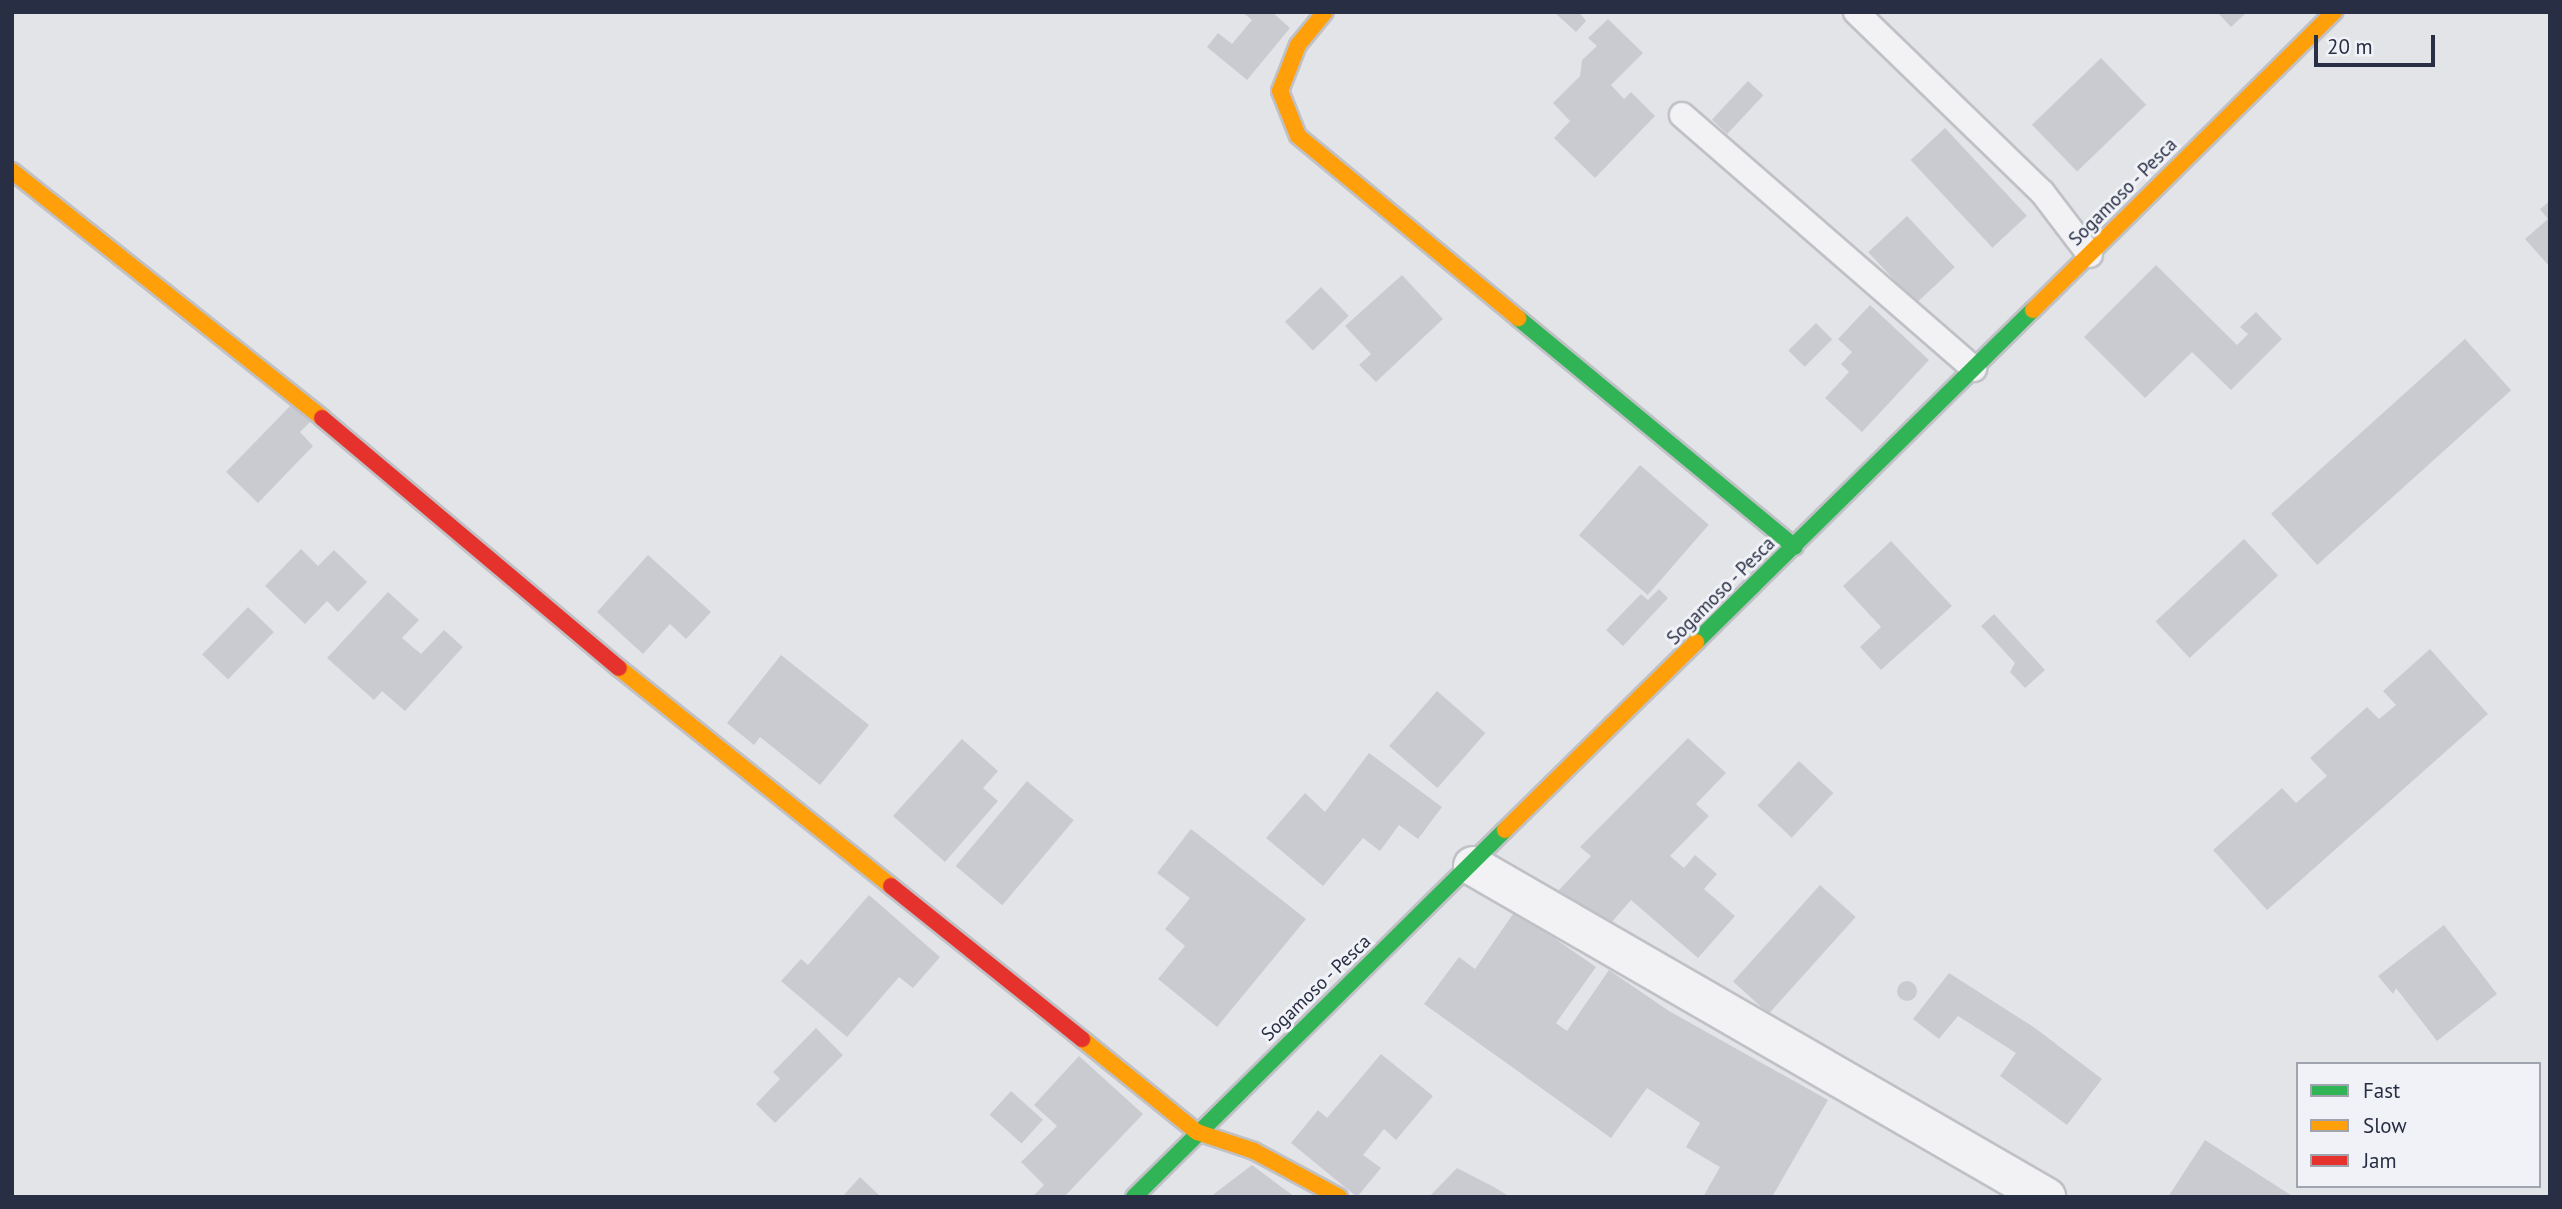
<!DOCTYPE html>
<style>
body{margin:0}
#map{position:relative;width:2562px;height:1209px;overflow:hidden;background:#e3e4e8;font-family:"PT Sans",sans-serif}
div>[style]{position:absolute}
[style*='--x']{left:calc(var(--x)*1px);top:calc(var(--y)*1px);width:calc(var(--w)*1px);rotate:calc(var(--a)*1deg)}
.building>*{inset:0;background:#cacbd0;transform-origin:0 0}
.round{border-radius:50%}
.roads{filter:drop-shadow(2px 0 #c0c1c6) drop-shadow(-2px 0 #c0c1c6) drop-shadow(0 2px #c0c1c6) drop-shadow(0 -2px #c0c1c6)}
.lane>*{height:24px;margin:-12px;padding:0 12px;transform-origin:12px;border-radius:12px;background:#f2f2f5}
.street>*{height:38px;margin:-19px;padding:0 19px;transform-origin:19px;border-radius:19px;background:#f2f2f5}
.fast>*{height:16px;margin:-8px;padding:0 8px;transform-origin:8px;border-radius:8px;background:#30b455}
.slow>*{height:16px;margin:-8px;padding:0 8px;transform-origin:8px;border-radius:8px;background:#ff9f0a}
.jam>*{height:16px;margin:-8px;padding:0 8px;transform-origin:8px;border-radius:8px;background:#e5322d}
span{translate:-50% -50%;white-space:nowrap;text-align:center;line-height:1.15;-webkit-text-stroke:6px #f0f2f7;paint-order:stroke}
.street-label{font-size:19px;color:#282e43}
.frame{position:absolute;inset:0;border:14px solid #282e43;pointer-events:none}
.legend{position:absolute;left:2296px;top:1062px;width:245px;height:126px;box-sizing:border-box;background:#f0f2f7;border:2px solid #a0a4af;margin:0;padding:9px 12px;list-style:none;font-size:21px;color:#282e43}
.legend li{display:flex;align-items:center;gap:14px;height:35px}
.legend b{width:35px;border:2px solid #a0a4af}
.scale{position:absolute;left:2314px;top:35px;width:121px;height:32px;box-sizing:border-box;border:4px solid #282e43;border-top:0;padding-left:9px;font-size:21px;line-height:24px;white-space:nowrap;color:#282e43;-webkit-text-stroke:5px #f0f2f7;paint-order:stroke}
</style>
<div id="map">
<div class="building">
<i style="clip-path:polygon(1242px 12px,1272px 12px,1290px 28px,1247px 80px,1207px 47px,1218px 33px,1232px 44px,1252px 20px)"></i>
<i style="clip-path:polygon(1554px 12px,1579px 12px,1586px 21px,1576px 32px)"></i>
<i style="clip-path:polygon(2217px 12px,2247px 12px,2231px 27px)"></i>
<i style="clip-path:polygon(1608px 19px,1643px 53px,1611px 85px,1624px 99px,1631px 92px,1655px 116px,1595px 178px,1554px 138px,1570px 121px,1553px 103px,1580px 76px,1582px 60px,1597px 46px,1588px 38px)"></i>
<i style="left:2101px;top:58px;width:65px;height:96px;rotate:46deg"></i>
<i style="left:1748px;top:81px;width:21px;height:53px;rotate:43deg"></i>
<i style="left:1945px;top:128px;width:120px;height:47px;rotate:47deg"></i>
<i style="clip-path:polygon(2550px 201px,2550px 267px,2525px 239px,2548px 219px,2540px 209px)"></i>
<i style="left:1907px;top:216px;width:70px;height:53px;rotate:47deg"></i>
<i style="clip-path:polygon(2156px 265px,2237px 345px,2248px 334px,2240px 327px,2256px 312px,2282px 339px,2231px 390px,2192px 352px,2145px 398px,2084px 337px)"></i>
<i style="clip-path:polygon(1402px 275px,1443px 319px,1376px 382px,1359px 365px,1371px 354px,1345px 326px)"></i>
<i style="left:1321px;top:287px;width:40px;height:50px;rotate:46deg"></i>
<i style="clip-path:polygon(1870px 305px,1929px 360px,1862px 432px,1825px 398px,1849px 372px,1841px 364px,1852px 352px,1838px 339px)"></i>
<i style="left:1816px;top:323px;width:23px;height:39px;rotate:45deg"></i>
<i style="left:2465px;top:339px;width:69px;height:261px;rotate:48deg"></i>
<i style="clip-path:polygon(292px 404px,310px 422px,300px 432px,313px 446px,258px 503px,226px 472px)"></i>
<i style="left:1640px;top:465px;width:91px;height:93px;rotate:41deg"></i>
<i style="left:2244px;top:539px;width:50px;height:121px;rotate:47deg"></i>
<i style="clip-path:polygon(1891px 541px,1952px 606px,1881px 670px,1860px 647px,1881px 627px,1843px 586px)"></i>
<i style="clip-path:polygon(301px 549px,318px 566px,334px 550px,367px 582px,338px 612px,327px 601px,305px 624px,265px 586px)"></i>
<i style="clip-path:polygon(648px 555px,711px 612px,686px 639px,670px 624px,643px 654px,597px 612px)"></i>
<i style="clip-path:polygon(1659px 589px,1668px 598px,1623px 646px,1606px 630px,1641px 594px,1648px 600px)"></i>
<i style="clip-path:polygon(388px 592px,419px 620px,402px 638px,421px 654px,444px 630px,463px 647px,405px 711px,382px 691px,374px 700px,327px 658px)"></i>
<i style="left:248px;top:607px;width:36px;height:66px;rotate:44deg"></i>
<i style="clip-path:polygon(1994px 614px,2045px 670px,2025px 688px,2010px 672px,2015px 663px,1981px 626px)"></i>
<i style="clip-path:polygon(2430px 649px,2488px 714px,2267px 910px,2213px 850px,2282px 788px,2296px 803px,2327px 776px,2310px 758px,2367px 707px,2379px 719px,2396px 705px,2383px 691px)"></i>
<i style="clip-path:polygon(781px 655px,869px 725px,820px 785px,760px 737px,754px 745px,727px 723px)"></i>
<i style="left:1437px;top:691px;width:64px;height:73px;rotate:41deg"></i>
<i style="clip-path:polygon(1688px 738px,1726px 773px,1696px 804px,1709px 816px,1670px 856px,1684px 868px,1695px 855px,1717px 874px,1704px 889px,1735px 916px,1698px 958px,1631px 900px,1603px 932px,1558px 891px,1591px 856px,1580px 847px)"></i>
<i style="clip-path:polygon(962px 739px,998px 771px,983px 788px,998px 801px,945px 862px,893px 816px)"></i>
<i style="clip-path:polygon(1369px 753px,1442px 807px,1418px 839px,1399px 825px,1380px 851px,1363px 838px,1323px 886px,1266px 838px,1305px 793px,1325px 812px)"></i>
<i style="left:1799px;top:761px;width:47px;height:61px;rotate:43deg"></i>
<i style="left:1027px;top:781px;width:61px;height:111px;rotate:40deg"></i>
<i style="clip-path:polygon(1191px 829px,1306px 919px,1217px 1027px,1158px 979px,1185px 946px,1165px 929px,1190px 898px,1157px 873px)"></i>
<i style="left:1820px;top:885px;width:48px;height:130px;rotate:42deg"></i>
<i style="clip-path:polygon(869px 895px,940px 957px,913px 988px,899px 977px,847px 1037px,781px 981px,801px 959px,808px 965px)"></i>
<i style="clip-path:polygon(1515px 911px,1596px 967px,1556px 1023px,1567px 1031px,1609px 970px,1669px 1011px,1828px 1100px,1772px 1197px,1703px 1197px,1720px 1167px,1686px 1147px,1700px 1123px,1647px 1088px,1611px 1138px,1424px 1004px,1459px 957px,1475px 969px)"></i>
<i style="clip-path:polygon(2444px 925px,2497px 994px,2437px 1041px,2396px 988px,2393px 994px,2378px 976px)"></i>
<i style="clip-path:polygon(1949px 973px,2035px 1028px,2102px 1079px,2067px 1125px,2000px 1076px,2016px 1053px,1958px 1016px,1939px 1039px,1913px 1019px)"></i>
<i class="round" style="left:1897px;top:981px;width:20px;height:20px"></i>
<i style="clip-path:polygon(816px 1028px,843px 1055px,775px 1123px,756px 1104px,780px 1079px,773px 1072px)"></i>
<i style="clip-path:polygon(1381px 1054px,1433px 1096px,1396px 1140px,1384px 1129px,1363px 1155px,1381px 1168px,1357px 1197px,1291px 1143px,1318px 1110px,1327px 1118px)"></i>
<i style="clip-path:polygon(1079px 1056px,1143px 1114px,1064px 1197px,1032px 1197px,1044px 1185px,1021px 1162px,1057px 1126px,1034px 1105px)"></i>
<i style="left:1011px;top:1091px;width:43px;height:32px;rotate:42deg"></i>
<i style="clip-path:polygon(2205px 1140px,2294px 1197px,2168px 1197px)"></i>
<i style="clip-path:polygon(1252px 1165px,1295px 1197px,1210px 1197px)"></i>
<i style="clip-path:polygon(1457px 1168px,1494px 1187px,1510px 1197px,1429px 1197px)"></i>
<i style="clip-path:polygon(860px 1177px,881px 1197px,842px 1197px)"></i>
</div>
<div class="roads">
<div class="lane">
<i style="--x:1856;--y:12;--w:259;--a:44.1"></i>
<i style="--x:2042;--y:192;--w:79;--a:52.7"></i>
<i style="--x:1682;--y:115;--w:387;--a:41"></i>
</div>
<div class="street">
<i style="--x:1473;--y:866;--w:662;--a:30.01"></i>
</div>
<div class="fast">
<i style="--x:1518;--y:318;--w:359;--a:39.6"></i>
<i style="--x:1696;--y:642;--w:473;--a:-44.6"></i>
<i style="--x:1134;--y:1197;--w:522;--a:-44.69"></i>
</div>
<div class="slow">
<i style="--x:1325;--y:12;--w:43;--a:129.3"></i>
<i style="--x:1298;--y:45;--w:49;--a:111.4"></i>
<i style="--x:1280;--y:91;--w:48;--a:68.2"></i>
<i style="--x:1298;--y:136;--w:286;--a:39.6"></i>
<i style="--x:12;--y:171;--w:396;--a:38.5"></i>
<i style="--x:2033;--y:310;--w:424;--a:-44.7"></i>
<i style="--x:619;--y:668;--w:349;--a:38.7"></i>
<i style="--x:1505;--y:830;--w:268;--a:-44.5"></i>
<i style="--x:1082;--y:1039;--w:148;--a:39"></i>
<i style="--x:1197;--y:1132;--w:60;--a:18.4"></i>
<i style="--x:1254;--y:1151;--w:97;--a:28.4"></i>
</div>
<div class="jam">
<i style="--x:322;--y:418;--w:388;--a:40.1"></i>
<i style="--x:891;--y:886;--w:245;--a:38.7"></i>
</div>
</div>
<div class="street-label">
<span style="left:2123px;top:192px;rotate:-45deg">Sogamoso - Pesca</span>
<span style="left:1721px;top:591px;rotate:-45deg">Sogamoso - Pesca</span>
<span style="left:1316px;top:988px;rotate:-44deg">Sogamoso - Pesca</span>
</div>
<div class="frame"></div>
<ul class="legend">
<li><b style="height:9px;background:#30b455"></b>Fast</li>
<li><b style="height:9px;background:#ff9f0a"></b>Slow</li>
<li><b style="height:9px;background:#e5322d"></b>Jam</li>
</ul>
<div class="scale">20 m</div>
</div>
